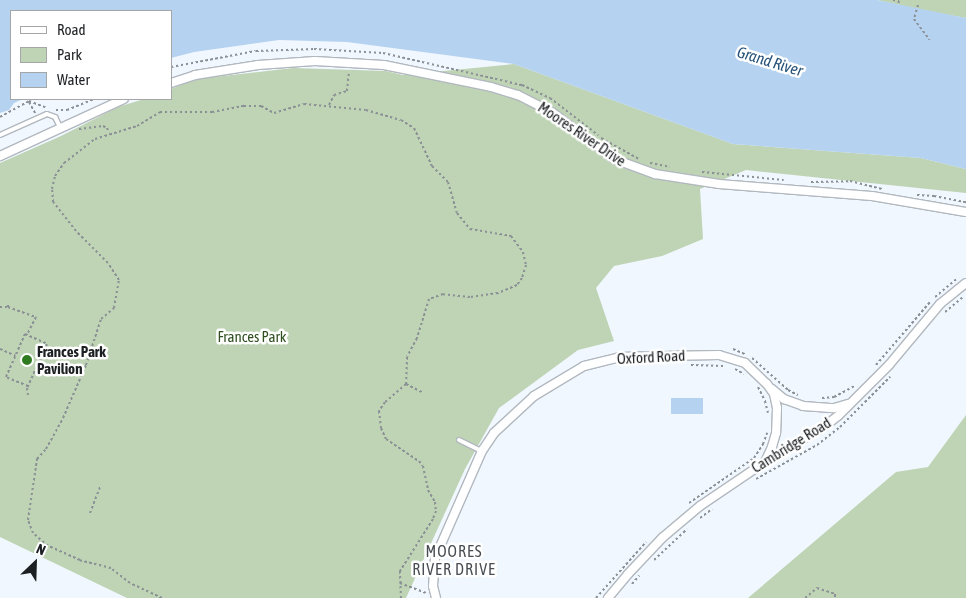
<!DOCTYPE html>
<style>
body{margin:0}
#map{position:relative;width:966px;height:598px;overflow:hidden;background:#f0f7fe;font-family:"Asap Condensed",sans-serif}
div>[style]{position:absolute}
[style*='--x']{left:calc(var(--x)*1px);top:calc(var(--y)*1px);width:calc(var(--w)*1px);rotate:calc(var(--a)*1deg)}
.green>*{inset:0;background:#bed4b5}
.water>*{inset:0;background:#b5d2f0;transform-origin:0 0}
.path>*{height:2px;margin-top:-1px;transform-origin:0;background:repeating-linear-gradient(90deg,#8b9095 0 2.5px,transparent 0 5px)}
.roads{filter:drop-shadow(1px 0 #b2b8bf) drop-shadow(-1px 0 #b2b8bf) drop-shadow(0 1px #b2b8bf) drop-shadow(0 -1px #b2b8bf)}
.service>*{height:4px;margin:-2px;padding:0 2px;transform-origin:2px;border-radius:2px;background:#fff}
.minor>*{height:8px;margin:-4px;padding:0 4px;transform-origin:4px;border-radius:4px;background:#fff}
.dots>*{width:14px;height:14px;translate:-50% -50%;box-sizing:border-box;border:2px solid #fff;border-radius:50%}
span{translate:-50% -50%;white-space:nowrap;text-align:center;line-height:1.15;-webkit-text-stroke:5px #fff;paint-order:stroke}
.street-label{font-size:15px;color:#1d2022}
.park-label{font-size:15px;color:#305021}
.poi-label{font-size:15px;color:#1d2022;font-weight:700}
.left{translate:0 -50%;text-align:left}
.water-label{font-size:16px;color:#275279;font-style:italic}
.neighbourhood-label{font-size:16px;color:#494e54;letter-spacing:1px}
.legend{position:absolute;left:10px;top:10px;width:162px;height:90px;box-sizing:border-box;background:#fff;border:1px solid #a5a6a7;margin:0;padding:6px 9px;list-style:none;font-size:15px;color:#1d2022}
.legend li{display:flex;align-items:center;gap:10px;height:25px}
.legend b{width:25px;border:1px solid #a5a6a7}
.north{position:absolute;left:10px;top:538px;width:50px;height:50px;-webkit-text-stroke:4px #fff;paint-order:stroke;rotate:24deg;font-size:14px;font-weight:700;line-height:20px;text-align:center;color:#1d2022}
.north::after{content:'';display:block;margin:auto;width:18px;height:22px;background:#1d2022;clip-path:polygon(50% 0,100% 100%,50% 72%,0 100%)}
</style>
<div id="map">
<div class="green">
<i style="clip-path:polygon(877px 0,966px 0,966px 18px,932px 12px)"></i>
<i style="clip-path:polygon(514px 64px,733px 144px,921px 158px,966px 169px,966px 193px,746px 170px,700px 189px,703px 239px,662px 256px,614px 266px,596px 288px,614px 341px,578px 350px,499px 408px,465px 469px,406px 598px,127px 598px,0 537px,0 163px,61px 136px,118px 107px,144px 99px,171px 99px,171px 89px,196px 79px,293px 68px,386px 71px,403px 75px)"></i>
<i style="clip-path:polygon(966px 415px,966px 598px,748px 598px,896px 472px,928px 467px)"></i>
</div>
<div class="water">
<i style="clip-path:polygon(0 0,877px 0,966px 18px,966px 169px,921px 158px,733px 144px,514px 64px,347px 42px,279px 40px,194px 52px,171px 58px,171px 11px,11px 11px,11px 99px,23px 99px,14px 103px,9px 110px,0 113px)"></i>
<i style="left:671px;top:398px;width:32px;height:16px"></i>
</div>
<div class="path">
<i style="--x:893;--y:0;--w:6;--a:9"></i>
<i style="--x:899;--y:1;--w:3;--a:108"></i>
<i style="--x:918;--y:5;--w:15;--a:106"></i>
<i style="--x:914;--y:19;--w:26;--a:53"></i>
<i style="--x:171;--y:67;--w:86;--a:-10.7"></i>
<i style="--x:256;--y:51;--w:58;--a:-2"></i>
<i style="--x:314;--y:49;--w:69;--a:3.3"></i>
<i style="--x:383;--y:53;--w:143;--a:13"></i>
<i style="--x:522;--y:85;--w:31;--a:25"></i>
<i style="--x:550;--y:98;--w:61;--a:37.6"></i>
<i style="--x:29;--y:102;--w:13;--a:61"></i>
<i style="--x:329;--y:105;--w:11;--a:-63"></i>
<i style="--x:334;--y:95;--w:14;--a:-17"></i>
<i style="--x:347;--y:91;--w:19;--a:-84"></i>
<i style="--x:56;--y:110;--w:11;--a:0"></i>
<i style="--x:67;--y:110;--w:29;--a:-22"></i>
<i style="--x:0;--y:117;--w:33;--a:-29"></i>
<i style="--x:29;--y:101;--w:19;--a:21"></i>
<i style="--x:79;--y:129;--w:24;--a:-7"></i>
<i style="--x:103;--y:126;--w:4;--a:27"></i>
<i style="--x:107;--y:128;--w:5;--a:68"></i>
<i style="--x:601;--y:138;--w:43;--a:28.9"></i>
<i style="--x:650;--y:163;--w:20;--a:11"></i>
<i style="--x:702;--y:172;--w:82;--a:5.6"></i>
<i style="--x:811;--y:182;--w:39;--a:-1"></i>
<i style="--x:850;--y:181;--w:34;--a:14"></i>
<i style="--x:917;--y:195;--w:17;--a:3"></i>
<i style="--x:934;--y:196;--w:33;--a:11"></i>
<i style="--x:935;--y:297;--w:30;--a:-40"></i>
<i style="--x:0;--y:307;--w:8;--a:0"></i>
<i style="--x:8;--y:307;--w:5;--a:-90"></i>
<i style="--x:8;--y:307;--w:30;--a:20"></i>
<i style="--x:36;--y:317;--w:20;--a:117"></i>
<i style="--x:945;--y:312;--w:25;--a:-40"></i>
<i style="--x:0;--y:349;--w:17;--a:24"></i>
<i style="--x:733;--y:349;--w:13;--a:23"></i>
<i style="--x:752;--y:358;--w:48;--a:41.6"></i>
<i style="--x:788;--y:390;--w:11;--a:27"></i>
<i style="--x:691;--y:365;--w:32;--a:2"></i>
<i style="--x:876;--y:365;--w:83;--a:-49.4"></i>
<i style="--x:735;--y:369;--w:10;--a:29"></i>
<i style="--x:39;--y:370;--w:8;--a:-67"></i>
<i style="--x:406;--y:384;--w:20;--a:27"></i>
<i style="--x:28;--y:386;--w:24;--a:-158"></i>
<i style="--x:6;--y:377;--w:47;--a:-66.2"></i>
<i style="--x:25;--y:334;--w:24;--a:24"></i>
<i style="--x:47;--y:344;--w:48;--a:114.4"></i>
<i style="--x:27;--y:388;--w:7;--a:82"></i>
<i style="--x:758;--y:387;--w:16;--a:63"></i>
<i style="--x:765;--y:401;--w:12;--a:76"></i>
<i style="--x:822;--y:398;--w:12;--a:-5"></i>
<i style="--x:834;--y:397;--w:24;--a:-28"></i>
<i style="--x:756;--y:479;--w:70;--a:-29.1"></i>
<i style="--x:817;--y:445;--w:29;--a:-38"></i>
<i style="--x:840;--y:427;--w:71;--a:-45"></i>
<i style="--x:689;--y:503;--w:79;--a:-34.7"></i>
<i style="--x:754;--y:458;--w:17;--a:-57"></i>
<i style="--x:763;--y:444;--w:12;--a:-70"></i>
<i style="--x:90;--y:513;--w:30;--a:-69"></i>
<i style="--x:700;--y:518;--w:15;--a:-37"></i>
<i style="--x:654;--y:560;--w:45;--a:-43.2"></i>
<i style="--x:400;--y:583;--w:30;--a:21"></i>
<i style="--x:632;--y:584;--w:11;--a:-49"></i>
<i style="--x:162;--y:598;--w:35;--a:-155"></i>
<i style="--x:130;--y:583;--w:24;--a:-142"></i>
<i style="--x:111;--y:568;--w:32;--a:-166"></i>
<i style="--x:80;--y:560;--w:35;--a:-156"></i>
<i style="--x:48;--y:546;--w:20;--a:-139"></i>
<i style="--x:33;--y:533;--w:14;--a:-111"></i>
<i style="--x:28;--y:520;--w:62;--a:-81.6"></i>
<i style="--x:37;--y:459;--w:13;--a:-48"></i>
<i style="--x:46;--y:449;--w:35;--a:-61"></i>
<i style="--x:63;--y:418;--w:58;--a:-66.5"></i>
<i style="--x:86;--y:365;--w:48;--a:-71.9"></i>
<i style="--x:101;--y:319;--w:17;--a:-40"></i>
<i style="--x:114;--y:308;--w:28;--a:-80"></i>
<i style="--x:119;--y:280;--w:20;--a:-123"></i>
<i style="--x:108;--y:263;--w:45;--a:-135"></i>
<i style="--x:76;--y:231;--w:37;--a:-128"></i>
<i style="--x:53;--y:202;--w:13;--a:-94"></i>
<i style="--x:52;--y:189;--w:13;--a:-77"></i>
<i style="--x:55;--y:176;--w:16;--a:-55"></i>
<i style="--x:64;--y:163;--w:39;--a:-38"></i>
<i style="--x:95;--y:139;--w:44;--a:-17.2"></i>
<i style="--x:137;--y:126;--w:27;--a:-31"></i>
<i style="--x:160;--y:112;--w:52;--a:0"></i>
<i style="--x:212;--y:112;--w:33;--a:-11"></i>
<i style="--x:244;--y:106;--w:17;--a:0"></i>
<i style="--x:261;--y:106;--w:15;--a:28"></i>
<i style="--x:274;--y:113;--w:31;--a:-17"></i>
<i style="--x:304;--y:104;--w:62;--a:5.5"></i>
<i style="--x:366;--y:110;--w:36;--a:16"></i>
<i style="--x:401;--y:120;--w:15;--a:32"></i>
<i style="--x:414;--y:128;--w:42;--a:64.7"></i>
<i style="--x:432;--y:166;--w:23;--a:45"></i>
<i style="--x:448;--y:182;--w:32;--a:74"></i>
<i style="--x:457;--y:213;--w:21;--a:51"></i>
<i style="--x:470;--y:229;--w:42;--a:9.7"></i>
<i style="--x:511;--y:236;--w:20;--a:53"></i>
<i style="--x:523;--y:252;--w:13;--a:77"></i>
<i style="--x:526;--y:265;--w:14;--a:107"></i>
<i style="--x:522;--y:278;--w:9;--a:126"></i>
<i style="--x:517;--y:285;--w:21;--a:157"></i>
<i style="--x:498;--y:293;--w:28;--a:172"></i>
<i style="--x:470;--y:297;--w:27;--a:-174"></i>
<i style="--x:443;--y:294;--w:15;--a:160"></i>
<i style="--x:429;--y:299;--w:41;--a:107.1"></i>
<i style="--x:417;--y:338;--w:21;--a:118"></i>
<i style="--x:407;--y:357;--w:27;--a:92"></i>
<i style="--x:406;--y:384;--w:28;--a:139"></i>
<i style="--x:385;--y:402;--w:11;--a:124"></i>
<i style="--x:379;--y:411;--w:17;--a:83"></i>
<i style="--x:381;--y:428;--w:12;--a:66"></i>
<i style="--x:386;--y:439;--w:40;--a:34"></i>
<i style="--x:419;--y:461;--w:6;--a:51"></i>
<i style="--x:423;--y:466;--w:25;--a:78"></i>
<i style="--x:428;--y:490;--w:14;--a:60"></i>
<i style="--x:435;--y:502;--w:9;--a:84"></i>
<i style="--x:436;--y:511;--w:9;--a:111"></i>
<i style="--x:433;--y:519;--w:62;--a:122.4"></i>
<i style="--x:400;--y:571;--w:27;--a:88"></i>
<i style="--x:596;--y:598;--w:75;--a:-48.2"></i>
<i style="--x:805;--y:598;--w:16;--a:-40"></i>
<i style="--x:817;--y:588;--w:19;--a:18"></i>
<i style="--x:835;--y:594;--w:4;--a:90"></i>
</div>
<div class="roads">
<div class="service">
<i style="--x:0;--y:135;--w:51;--a:-24.1"></i>
<i style="--x:47;--y:114;--w:9;--a:21"></i>
<i style="--x:55;--y:117;--w:11;--a:63"></i>
<i style="--x:459;--y:440;--w:25;--a:26"></i>
</div>
<div class="minor">
<i style="--x:171;--y:83;--w:25;--a:-18"></i>
<i style="--x:195;--y:75;--w:64;--a:-9"></i>
<i style="--x:258;--y:65;--w:57;--a:-4"></i>
<i style="--x:315;--y:61;--w:69;--a:3.3"></i>
<i style="--x:384;--y:65;--w:109;--a:11.6"></i>
<i style="--x:491;--y:87;--w:28;--a:17"></i>
<i style="--x:518;--y:95;--w:39;--a:27"></i>
<i style="--x:553;--y:113;--w:76;--a:37"></i>
<i style="--x:614;--y:159;--w:44;--a:20.1"></i>
<i style="--x:655;--y:174;--w:65;--a:8.9"></i>
<i style="--x:719;--y:184;--w:153;--a:4.5"></i>
<i style="--x:872;--y:196;--w:95;--a:9.7"></i>
<i style="--x:0;--y:156;--w:136;--a:-24.7"></i>
<i style="--x:772;--y:389;--w:16;--a:40"></i>
<i style="--x:784;--y:399;--w:20;--a:20"></i>
<i style="--x:803;--y:406;--w:31;--a:4"></i>
<i style="--x:834;--y:408;--w:15;--a:-16"></i>
<i style="--x:436;--y:598;--w:12;--a:-104"></i>
<i style="--x:433;--y:586;--w:28;--a:-86"></i>
<i style="--x:435;--y:558;--w:117;--a:-66.3"></i>
<i style="--x:482;--y:451;--w:22;--a:-56"></i>
<i style="--x:494;--y:433;--w:54;--a:-42.8"></i>
<i style="--x:534;--y:396;--w:58;--a:-31"></i>
<i style="--x:584;--y:366;--w:36;--a:-14"></i>
<i style="--x:619;--y:357;--w:43;--a:-1.3"></i>
<i style="--x:662;--y:356;--w:57;--a:-1"></i>
<i style="--x:719;--y:355;--w:27;--a:17"></i>
<i style="--x:745;--y:363;--w:30;--a:44"></i>
<i style="--x:767;--y:384;--w:12;--a:55"></i>
<i style="--x:774;--y:394;--w:14;--a:78"></i>
<i style="--x:777;--y:408;--w:25;--a:92"></i>
<i style="--x:776;--y:433;--w:15;--a:106"></i>
<i style="--x:772;--y:447;--w:17;--a:115"></i>
<i style="--x:608;--y:598;--w:31;--a:-50"></i>
<i style="--x:628;--y:574;--w:50;--a:-46.6"></i>
<i style="--x:662;--y:538;--w:50;--a:-40.1"></i>
<i style="--x:700;--y:506;--w:78;--a:-34.1"></i>
<i style="--x:765;--y:462;--w:70;--a:-31"></i>
<i style="--x:825;--y:426;--w:16;--a:-38"></i>
<i style="--x:838;--y:416;--w:72;--a:-45"></i>
<i style="--x:889;--y:365;--w:80;--a:-50.1"></i>
<i style="--x:940;--y:304;--w:33;--a:-39"></i>
</div>
</div>
<div class="dots">
<i style="left:27px;top:360px;background:#307a20"></i>
</div>
<div class="street-label">
<span style="left:582px;top:134px;rotate:34deg">Moores River Drive</span>
<span style="left:651px;top:357px;rotate:-3deg">Oxford Road</span>
<span style="left:791px;top:445px;rotate:-32deg">Cambridge Road</span>
</div>
<div class="park-label">
<span style="left:252px;top:337px">Frances Park</span>
</div>
<div class="poi-label">
<span class="left" style="left:37px;top:360px">Frances Park<br>Pavilion</span>
</div>
<div class="water-label">
<span style="left:770px;top:61px;rotate:17deg">Grand River</span>
</div>
<div class="neighbourhood-label">
<span style="left:454px;top:560px">MOORES<br>RIVER DRIVE</span>
</div>
<ul class="legend">
<li><b style="height:6px;background:#fff"></b>Road</li>
<li><b style="height:14px;background:#bed4b5"></b>Park</li>
<li><b style="height:14px;background:#b5d2f0"></b>Water</li>
</ul>
<div class="north">N</div>
</div>
